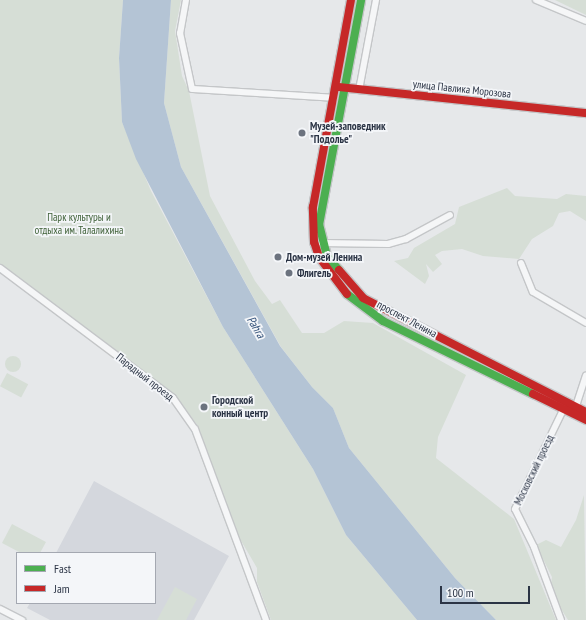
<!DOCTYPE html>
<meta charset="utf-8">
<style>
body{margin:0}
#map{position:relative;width:586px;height:620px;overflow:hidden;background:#e6e8ea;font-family:"PT Sans Narrow",sans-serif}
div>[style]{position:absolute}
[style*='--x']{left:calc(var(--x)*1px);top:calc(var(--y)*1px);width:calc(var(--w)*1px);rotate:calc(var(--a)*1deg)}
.built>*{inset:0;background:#d4d7dd}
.green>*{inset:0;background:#d6ded6;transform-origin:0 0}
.round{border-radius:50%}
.water>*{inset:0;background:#b4c4d5}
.roads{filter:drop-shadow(1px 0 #c4c6c8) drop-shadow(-1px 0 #c4c6c8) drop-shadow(0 1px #c4c6c8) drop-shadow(0 -1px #c4c6c8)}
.street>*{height:6px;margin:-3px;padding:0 3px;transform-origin:3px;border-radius:3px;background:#f5f6f7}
.fast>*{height:8px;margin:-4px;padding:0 4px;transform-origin:4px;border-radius:4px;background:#4caf50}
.jam>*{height:8px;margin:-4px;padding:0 4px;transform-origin:4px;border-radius:4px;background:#c62828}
.dots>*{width:11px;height:11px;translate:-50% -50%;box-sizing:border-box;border:2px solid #f4f6f9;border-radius:50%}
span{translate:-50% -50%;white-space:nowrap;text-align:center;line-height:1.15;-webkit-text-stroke:3.5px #f4f6f9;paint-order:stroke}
.street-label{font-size:11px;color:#2b3445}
.poi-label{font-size:11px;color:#2b3445;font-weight:700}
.left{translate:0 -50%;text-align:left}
.park-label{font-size:11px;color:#3f6138}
.water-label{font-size:12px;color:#34527a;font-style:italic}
.legend{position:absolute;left:16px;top:552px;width:140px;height:52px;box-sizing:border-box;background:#f4f6f9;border:1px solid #a4a8b1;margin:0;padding:5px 7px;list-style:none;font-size:12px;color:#2b3445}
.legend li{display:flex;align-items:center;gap:8px;height:20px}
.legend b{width:20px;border:1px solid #a4a8b1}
.scale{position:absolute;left:440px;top:586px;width:90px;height:18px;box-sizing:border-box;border:2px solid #2b3445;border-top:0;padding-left:5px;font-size:12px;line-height:14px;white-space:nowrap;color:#2b3445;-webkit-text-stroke:3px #f4f6f9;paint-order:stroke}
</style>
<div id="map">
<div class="built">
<i style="clip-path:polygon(94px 481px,229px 556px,194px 620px,50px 620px,27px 608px,30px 603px,155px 603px,155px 553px,56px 553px)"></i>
</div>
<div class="green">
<i style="clip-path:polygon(0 0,123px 0,119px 58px,122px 122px,151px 191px,223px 327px,313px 469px,346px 535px,417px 620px,271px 620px,257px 582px,257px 568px,240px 539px,198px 426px,174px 394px,0 264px)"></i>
<i style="clip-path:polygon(171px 0,181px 0,175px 31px,182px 76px,189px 91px,210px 196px,255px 281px,272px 304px,280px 300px,302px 333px,324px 333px,344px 321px,373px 323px,466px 375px,438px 437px,436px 458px,514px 519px,556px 620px,496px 620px,455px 578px,349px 448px,333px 408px,312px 387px,281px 347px,181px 167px,164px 103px)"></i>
<i style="clip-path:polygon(555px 0,586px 0,586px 15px)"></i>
<i style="clip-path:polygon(507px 188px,515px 196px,557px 199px,566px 194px,586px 196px,586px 221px,570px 211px,559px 213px,553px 226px,532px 239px,519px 259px,483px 256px,462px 249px,442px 251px,435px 255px,442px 264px,433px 272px,426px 264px,429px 276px,425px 284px,394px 261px,408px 258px,414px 248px,455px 224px,459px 207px)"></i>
<i class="round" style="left:5px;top:356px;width:16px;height:16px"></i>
<i style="left:7px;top:373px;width:24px;height:15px;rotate:28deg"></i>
<i style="clip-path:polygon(584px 495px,586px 620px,568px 620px,550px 591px,552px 577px,536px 545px,546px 540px,561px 547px,576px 520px)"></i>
<i style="clip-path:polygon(12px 524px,46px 542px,40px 553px,21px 553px,2px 543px)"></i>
<i style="clip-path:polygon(175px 587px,197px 599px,186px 620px,157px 620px)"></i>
</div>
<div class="water">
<i style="clip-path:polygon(123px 0,171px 0,164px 103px,181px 167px,280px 346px,312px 387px,333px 408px,349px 448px,455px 578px,496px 620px,417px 620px,346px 535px,313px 469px,223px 327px,136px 159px,122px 122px,119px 58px)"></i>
</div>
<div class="roads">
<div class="street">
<i style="--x:186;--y:0;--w:34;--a:100"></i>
<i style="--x:180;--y:33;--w:57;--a:77.9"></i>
<i style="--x:192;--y:89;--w:142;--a:3.6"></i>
<i style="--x:536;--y:0;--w:54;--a:22.8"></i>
<i style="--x:359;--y:90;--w:92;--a:-79.3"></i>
<i style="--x:322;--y:243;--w:66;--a:0.9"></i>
<i style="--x:388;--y:244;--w:19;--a:-16"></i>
<i style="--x:406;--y:239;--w:50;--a:-28.6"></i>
<i style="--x:521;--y:263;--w:31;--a:68"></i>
<i style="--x:533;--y:292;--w:61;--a:30.3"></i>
<i style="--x:0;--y:268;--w:216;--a:36.9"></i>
<i style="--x:173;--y:398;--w:38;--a:55"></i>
<i style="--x:195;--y:429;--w:204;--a:69.6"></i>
<i style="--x:576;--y:406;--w:32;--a:-72"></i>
<i style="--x:0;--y:609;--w:25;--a:27"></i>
<i style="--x:561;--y:620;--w:78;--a:-110.3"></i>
<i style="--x:534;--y:547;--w:42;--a:-116.6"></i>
<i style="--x:515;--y:509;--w:112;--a:-64.1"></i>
</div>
<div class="fast">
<i style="--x:339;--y:270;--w:18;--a:-131"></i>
<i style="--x:327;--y:256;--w:32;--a:-104"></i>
<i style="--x:319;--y:225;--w:229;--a:-79.4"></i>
<i style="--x:347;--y:294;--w:45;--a:36.9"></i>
<i style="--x:383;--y:321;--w:167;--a:26"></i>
</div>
<div class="jam">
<i style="--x:338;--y:87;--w:249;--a:6"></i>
<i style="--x:339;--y:270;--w:37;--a:49"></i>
<i style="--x:363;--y:298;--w:250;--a:27.1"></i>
<i style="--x:347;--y:294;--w:46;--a:-127.1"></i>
<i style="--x:319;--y:257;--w:16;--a:-108"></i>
<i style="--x:314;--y:242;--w:35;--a:-92"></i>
<i style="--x:313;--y:207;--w:210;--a:-79.6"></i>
<i style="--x:533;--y:394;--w:59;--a:26.1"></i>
</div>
</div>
<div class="dots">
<i style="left:302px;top:133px;background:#6c737f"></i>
<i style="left:278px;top:257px;background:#6c737f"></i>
<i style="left:289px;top:273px;background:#6c737f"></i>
<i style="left:204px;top:407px;background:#6c737f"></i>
</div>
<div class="street-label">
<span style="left:462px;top:89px;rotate:6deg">улица Павлика Морозова</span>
<span style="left:407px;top:319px;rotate:28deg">проспект Ленина</span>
<span style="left:145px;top:377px;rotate:38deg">Парадный проезд</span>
<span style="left:534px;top:470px;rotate:-64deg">Московский проезд</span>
</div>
<div class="poi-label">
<span class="left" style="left:310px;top:133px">Музей-заповедник<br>"Подолье"</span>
<span class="left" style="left:286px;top:257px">Дом-музей Ленина</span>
<span class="left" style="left:297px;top:273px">Флигель</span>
<span class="left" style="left:212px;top:407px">Городской<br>конный центр</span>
</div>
<div class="park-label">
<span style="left:79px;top:224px">Парк культуры и<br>отдыха им. Талалихина</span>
</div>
<div class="water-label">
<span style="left:256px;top:327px;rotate:59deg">Pahra</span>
</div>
<ul class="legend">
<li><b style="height:5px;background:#4caf50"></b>Fast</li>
<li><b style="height:5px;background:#c62828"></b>Jam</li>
</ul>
<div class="scale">100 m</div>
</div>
